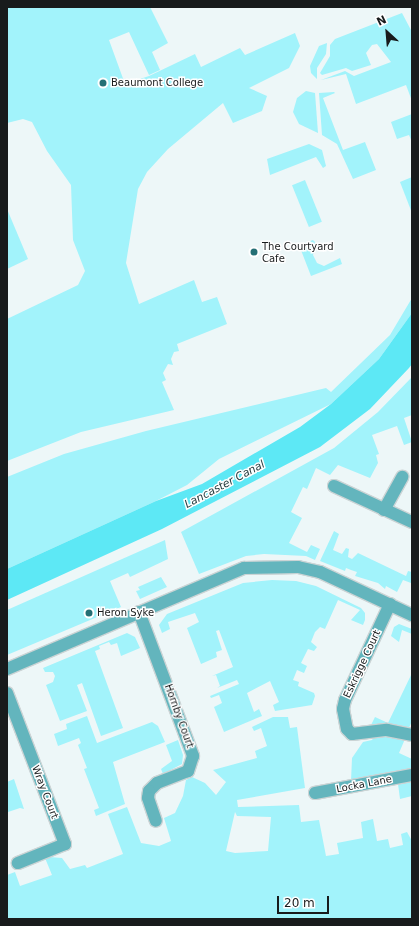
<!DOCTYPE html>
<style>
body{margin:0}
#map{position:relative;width:419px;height:926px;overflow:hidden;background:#edf7f8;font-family:"DejaVu Sans",sans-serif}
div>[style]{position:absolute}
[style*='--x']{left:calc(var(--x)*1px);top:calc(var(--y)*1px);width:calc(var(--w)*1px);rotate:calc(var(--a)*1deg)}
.green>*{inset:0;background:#a2f3fb;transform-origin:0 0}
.water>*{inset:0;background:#5de8f5}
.roads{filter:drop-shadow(1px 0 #cbd4d5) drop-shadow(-1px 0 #cbd4d5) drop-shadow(0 1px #cbd4d5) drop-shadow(0 -1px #cbd4d5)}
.minor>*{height:12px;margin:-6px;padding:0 6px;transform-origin:6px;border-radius:6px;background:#63b5bd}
.dots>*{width:11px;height:11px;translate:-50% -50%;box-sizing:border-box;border:2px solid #fff;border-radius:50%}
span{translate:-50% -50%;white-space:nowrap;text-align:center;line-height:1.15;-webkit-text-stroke:3px #fff;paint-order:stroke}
.poi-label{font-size:10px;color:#181b1c}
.left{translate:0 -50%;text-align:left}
.street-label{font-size:10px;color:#181b1c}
.water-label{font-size:11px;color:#253d3f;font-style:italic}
.frame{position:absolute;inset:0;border:8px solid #181b1c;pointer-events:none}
.north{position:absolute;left:367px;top:12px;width:40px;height:40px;-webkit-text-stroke:3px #fff;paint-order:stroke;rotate:334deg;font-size:11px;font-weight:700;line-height:16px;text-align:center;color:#181b1c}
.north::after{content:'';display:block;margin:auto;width:14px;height:18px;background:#181b1c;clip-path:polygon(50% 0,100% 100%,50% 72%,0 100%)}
.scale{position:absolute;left:277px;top:896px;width:52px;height:18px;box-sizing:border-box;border:2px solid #181b1c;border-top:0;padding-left:5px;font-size:12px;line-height:14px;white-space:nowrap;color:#181b1c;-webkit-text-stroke:3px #fff;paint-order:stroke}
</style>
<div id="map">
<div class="green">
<i style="clip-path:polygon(7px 7px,150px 7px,168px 43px,152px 52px,160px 70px,149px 75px,129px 32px,109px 40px,125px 84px,149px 76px,195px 54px,201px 67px,240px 48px,245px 55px,295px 33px,300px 46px,289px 68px,249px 88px,267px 96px,262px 111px,233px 123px,223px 103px,168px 149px,147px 172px,138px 189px,126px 263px,139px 304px,194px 280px,202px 302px,217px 297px,227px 324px,177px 344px,179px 351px,174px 352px,171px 359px,173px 365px,168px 364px,163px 373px,166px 380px,162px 382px,174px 410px,81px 432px,7px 461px,7px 319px,78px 285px,85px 271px,73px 240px,71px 185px,47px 151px,32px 122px,23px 119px,7px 123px)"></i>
<i style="clip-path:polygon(402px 13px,412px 32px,412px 101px,406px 85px,356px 104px,346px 74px,321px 80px,345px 71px,354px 76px,391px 62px,377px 44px,372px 45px,366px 53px,371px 65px,352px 71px,346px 68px,322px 75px,320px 73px,330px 56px,330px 45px,335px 39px)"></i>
<i style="clip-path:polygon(327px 43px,326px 54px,317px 68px,317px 79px,311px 73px,310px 66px,319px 46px)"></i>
<i style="clip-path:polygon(306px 91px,315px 93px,318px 133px,299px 124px,293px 112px,297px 98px)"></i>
<i style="clip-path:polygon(334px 92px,335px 93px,323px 98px,343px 150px,365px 142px,376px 170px,353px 179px,337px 144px,322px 135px,319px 93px)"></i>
<i style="clip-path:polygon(412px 114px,412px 142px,409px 135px,397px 139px,391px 122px)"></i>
<i style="clip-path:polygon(309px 144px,322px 150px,326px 166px,323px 168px,316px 157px,270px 175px,267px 159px)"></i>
<i style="clip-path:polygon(412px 177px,412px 213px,400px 182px)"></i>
<i style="left:305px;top:180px;width:45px;height:14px;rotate:68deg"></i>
<i style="clip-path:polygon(7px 209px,28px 259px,7px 269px)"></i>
<i style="clip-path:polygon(313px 240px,316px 243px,313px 255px,317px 263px,324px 266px,340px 258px,342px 264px,311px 276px,299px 245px)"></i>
<i style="clip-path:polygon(412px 298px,412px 313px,379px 359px,331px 404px,219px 459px,187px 485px,156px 501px,7px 569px,7px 477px,64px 454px,146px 431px,326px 388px,331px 392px,390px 335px)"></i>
<i style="clip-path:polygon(412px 377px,412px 415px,404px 418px,412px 442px,404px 445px,397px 426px,372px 435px,379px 454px,376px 455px,378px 463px,370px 478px,338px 465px,330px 475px,316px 468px,307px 489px,303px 487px,291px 512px,302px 518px,289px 543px,307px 552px,311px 545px,320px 549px,315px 560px,306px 556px,264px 554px,246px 556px,199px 574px,181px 532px,334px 448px,378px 412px)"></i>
<i style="clip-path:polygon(334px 531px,339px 534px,333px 550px,342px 554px,346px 548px,349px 549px,348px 557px,352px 559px,358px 553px,406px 576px,408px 571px,412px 572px,411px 583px,403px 580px,397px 592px,386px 586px,385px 589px,378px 583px,355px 576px,357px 572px,351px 570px,346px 568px,345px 571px,320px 561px)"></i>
<i style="clip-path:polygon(165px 540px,168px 559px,130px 577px,128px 573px,110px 581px,121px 607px,7px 655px,7px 610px)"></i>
<i style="clip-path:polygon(161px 577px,167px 587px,140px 599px,136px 591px,140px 590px,138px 587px)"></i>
<i style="clip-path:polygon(272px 580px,296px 581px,316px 586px,361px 608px,365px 613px,365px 620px,363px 625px,351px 620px,360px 610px,338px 600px,325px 629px,320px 627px,315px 632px,311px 642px,317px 647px,314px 651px,308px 649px,301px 663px,307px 666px,304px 673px,297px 670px,293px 680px,299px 682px,298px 686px,314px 693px,315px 696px,312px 705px,275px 711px,273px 705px,279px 702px,270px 681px,247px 693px,254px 712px,259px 709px,262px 716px,224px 732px,214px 707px,222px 703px,219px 695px,211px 698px,210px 696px,239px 684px,237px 680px,217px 688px,220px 686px,216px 675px,212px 676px,233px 667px,219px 630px,216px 631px,222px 650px,216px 652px,217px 657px,201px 664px,187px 628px,199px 622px,195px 613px,168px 622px,170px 629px,162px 633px,159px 625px,167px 614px,243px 583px)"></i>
<i style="clip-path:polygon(399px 624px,412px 629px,412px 634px,402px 630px,399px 642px,391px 636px,394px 627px)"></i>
<i style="clip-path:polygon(127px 633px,135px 637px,140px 648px,121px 656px,117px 643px,111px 645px,109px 642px,99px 646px,100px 649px,95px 651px,123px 728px,101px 736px,82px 683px,77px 685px,87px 711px,60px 721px,46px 685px,53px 682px,55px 676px,53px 672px,45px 672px,43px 668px)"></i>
<i style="clip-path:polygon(412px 673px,412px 721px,408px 730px,370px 727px,375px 717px,388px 723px)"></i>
<i style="clip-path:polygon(87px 716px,97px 743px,152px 722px,158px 726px,165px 742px,113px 762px,125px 804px,96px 816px,94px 810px,99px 808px,84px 769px,87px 768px,78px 745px,81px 743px,79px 738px,58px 746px,54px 734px,67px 729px,66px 724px)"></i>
<i style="clip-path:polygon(evenodd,273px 717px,288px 717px,290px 728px,297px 727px,305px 788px,237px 800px,238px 807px,299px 805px,301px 822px,319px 820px,326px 856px,339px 854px,337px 843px,363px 838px,361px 822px,373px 819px,377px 841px,388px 839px,390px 848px,403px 845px,401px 834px,407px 832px,412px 841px,412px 919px,7px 919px,7px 875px,15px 872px,20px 886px,52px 875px,45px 858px,49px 857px,62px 858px,70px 869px,85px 865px,87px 868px,123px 854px,108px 814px,127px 807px,141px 843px,159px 846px,171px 841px,164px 818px,175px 813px,183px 796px,186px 780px,192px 777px,205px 783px,216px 795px,226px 782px,213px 770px,257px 758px,255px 751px,267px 746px,261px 728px,254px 731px,252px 727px,273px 717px,235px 812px,237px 816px,271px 817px,268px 851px,235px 853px,226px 851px,235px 812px)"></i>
<i style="clip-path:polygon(391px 735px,405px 739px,399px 753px,412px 759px,412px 768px,351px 781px,352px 758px,363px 742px,372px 740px,375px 736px)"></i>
<i style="clip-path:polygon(178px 740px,183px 755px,182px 764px,163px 774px,161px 769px,172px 761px,166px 745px)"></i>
<i style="clip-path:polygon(14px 779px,24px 809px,20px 808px,8px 812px,7px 782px)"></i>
<i style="clip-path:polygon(412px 781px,412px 796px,400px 799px,398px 784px)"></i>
</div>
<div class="water">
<i style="clip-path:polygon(412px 313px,412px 364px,409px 368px,370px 409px,320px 447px,162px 529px,7px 600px,7px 569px,156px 501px,202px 484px,300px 427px,331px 404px,379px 359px)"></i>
</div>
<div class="roads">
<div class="minor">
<i style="--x:334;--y:486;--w:86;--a:24.8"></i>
<i style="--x:384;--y:510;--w:38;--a:-61"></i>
<i style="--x:390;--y:604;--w:106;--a:115.1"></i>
<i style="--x:345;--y:700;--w:9;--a:103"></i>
<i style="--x:343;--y:709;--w:20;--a:79"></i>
<i style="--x:347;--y:729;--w:7;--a:45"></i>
<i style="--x:352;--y:734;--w:35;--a:-7"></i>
<i style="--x:387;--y:730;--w:25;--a:11"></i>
<i style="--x:139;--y:612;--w:154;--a:69.4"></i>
<i style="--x:193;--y:756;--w:16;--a:108"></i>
<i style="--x:188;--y:771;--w:33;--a:159"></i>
<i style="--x:157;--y:783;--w:11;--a:135"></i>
<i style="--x:149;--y:791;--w:7;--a:98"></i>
<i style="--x:148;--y:798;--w:24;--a:71"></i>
<i style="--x:7;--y:669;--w:258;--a:-23.1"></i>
<i style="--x:244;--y:568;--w:54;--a:-1.1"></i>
<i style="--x:298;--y:567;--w:23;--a:13"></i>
<i style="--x:320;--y:572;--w:102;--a:25.1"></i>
<i style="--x:7;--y:693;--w:162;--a:69"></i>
<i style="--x:65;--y:844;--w:51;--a:158"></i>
<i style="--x:315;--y:793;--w:99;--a:-10.5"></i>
</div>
</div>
<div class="dots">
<i style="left:103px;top:83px;background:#246f75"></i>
<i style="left:254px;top:252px;background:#246f75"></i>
<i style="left:89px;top:613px;background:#246f75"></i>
</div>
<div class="poi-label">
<span class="left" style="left:111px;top:83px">Beaumont College</span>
<span class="left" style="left:262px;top:252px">The Courtyard<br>Cafe</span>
<span class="left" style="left:97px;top:613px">Heron Syke</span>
</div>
<div class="street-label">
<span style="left:362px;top:664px;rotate:-65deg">Eskrigge Court</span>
<span style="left:179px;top:716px;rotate:70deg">Hornby Court</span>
<span style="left:364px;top:784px;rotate:-11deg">Locka Lane</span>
<span style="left:45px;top:792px;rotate:69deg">Wray Court</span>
</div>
<div class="water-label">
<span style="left:225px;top:485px;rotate:-28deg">Lancaster Canal</span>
</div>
<div class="frame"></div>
<div class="north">N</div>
<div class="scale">20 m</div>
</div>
